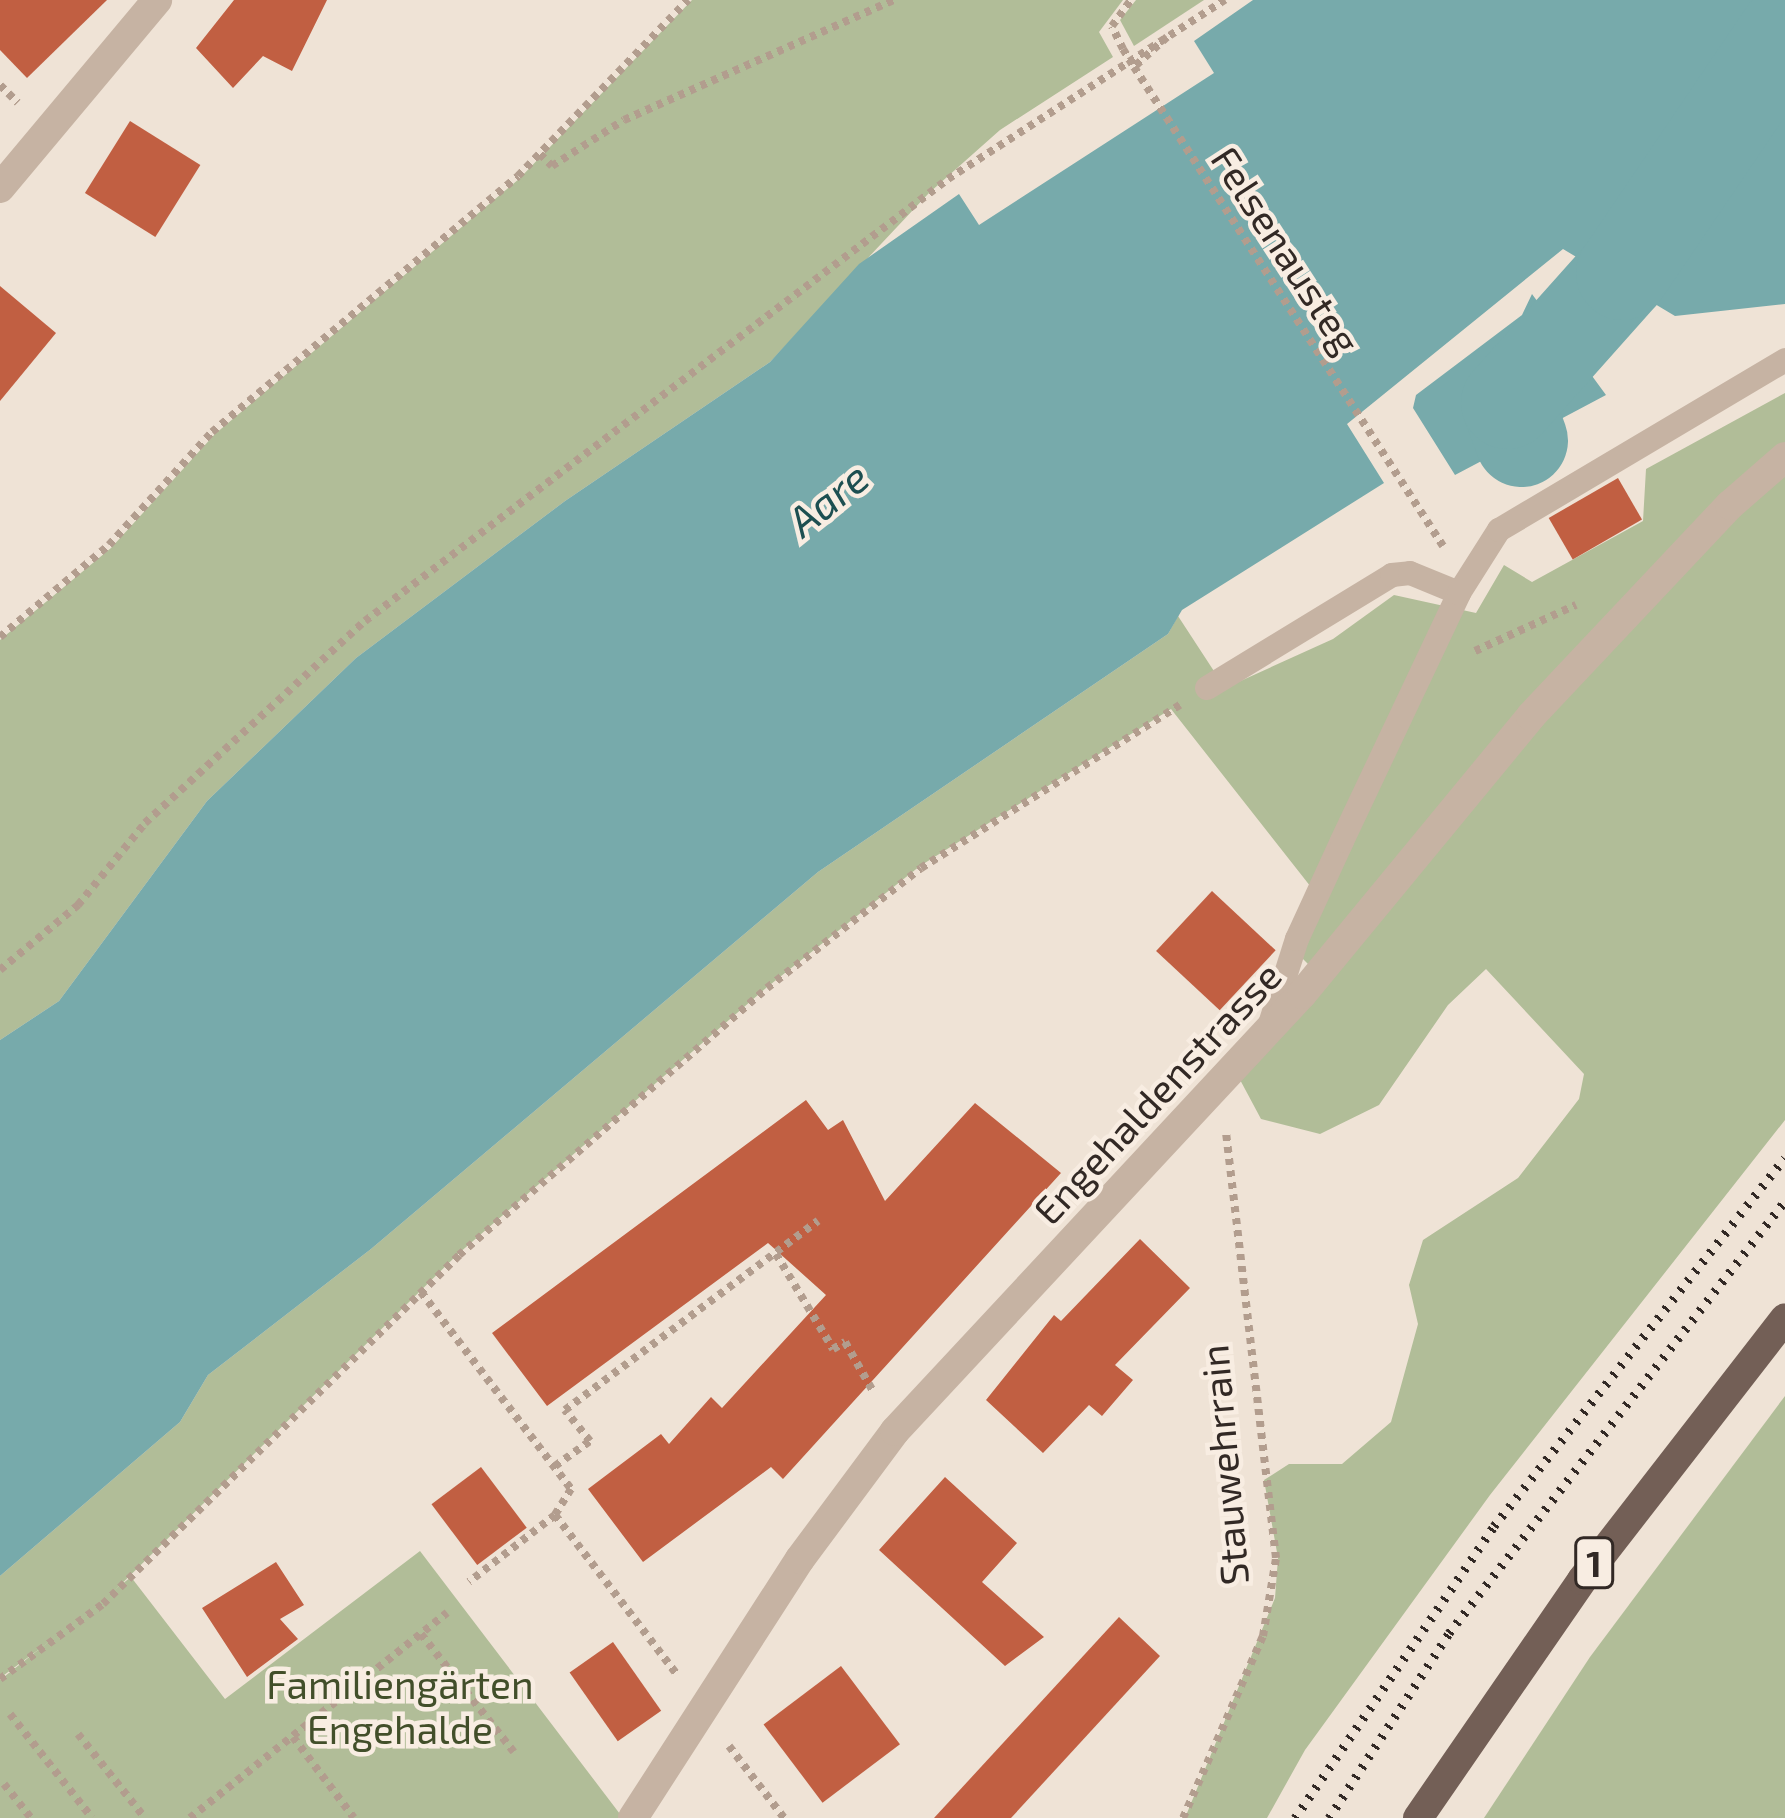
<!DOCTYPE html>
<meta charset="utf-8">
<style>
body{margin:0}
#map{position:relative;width:1785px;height:1818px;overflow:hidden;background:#efe3d6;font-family:"Exo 2",sans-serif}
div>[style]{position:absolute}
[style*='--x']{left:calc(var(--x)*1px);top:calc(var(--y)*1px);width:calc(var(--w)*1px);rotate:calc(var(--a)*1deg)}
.green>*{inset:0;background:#b1bd98}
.water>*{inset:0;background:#77aaab}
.river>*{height:93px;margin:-46.5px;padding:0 46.5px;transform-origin:46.5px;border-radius:46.5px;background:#77aaab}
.building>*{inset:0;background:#c15f42;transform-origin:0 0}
.path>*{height:8px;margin-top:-4px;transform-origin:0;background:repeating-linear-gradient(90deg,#b29d8e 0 6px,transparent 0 12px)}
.service>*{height:24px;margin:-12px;padding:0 12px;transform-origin:12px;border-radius:12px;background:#c6b3a3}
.minor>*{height:30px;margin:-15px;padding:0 15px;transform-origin:15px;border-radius:15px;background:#c6b3a3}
.primary>*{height:30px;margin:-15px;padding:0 15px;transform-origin:15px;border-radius:15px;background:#735f56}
.rail>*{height:9px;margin-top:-4.5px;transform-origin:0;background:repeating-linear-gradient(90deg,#322925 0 3px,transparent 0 12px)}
.path-bridge>*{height:8px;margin-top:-4px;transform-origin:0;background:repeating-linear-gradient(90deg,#b29d8e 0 6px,transparent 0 12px)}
span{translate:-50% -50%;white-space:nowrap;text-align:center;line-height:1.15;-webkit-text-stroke:9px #f8ede2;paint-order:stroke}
.shield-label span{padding:3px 9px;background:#f8ede2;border:3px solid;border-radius:9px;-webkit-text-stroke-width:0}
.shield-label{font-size:36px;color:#322925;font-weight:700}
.street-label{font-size:39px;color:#322925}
.park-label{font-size:39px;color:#424f2a}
.water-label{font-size:42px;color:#1d4f51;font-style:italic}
</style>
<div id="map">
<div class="green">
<i style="clip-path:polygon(692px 0,1123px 0,1099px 32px,1113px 57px,1000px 130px,929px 193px,770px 362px,565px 501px,356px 658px,207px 801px,59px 1001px,0 1040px,0 640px,111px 548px,215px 434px,519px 179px)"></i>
<i style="clip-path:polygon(1136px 0,1204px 0,1134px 46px,1120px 20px)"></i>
<i style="clip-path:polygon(1785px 393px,1785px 456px,1729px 503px,1319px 975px,1297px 953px,1318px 896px,1171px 709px,920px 866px,766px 988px,458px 1254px,102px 1603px,0 1678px,0 1576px,180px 1422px,208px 1375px,371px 1249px,818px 872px,1168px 634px,1178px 616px,1225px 688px,1333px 639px,1394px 595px,1476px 613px,1504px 565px,1532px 582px,1643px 521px,1646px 469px)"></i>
<i style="clip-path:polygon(1785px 460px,1785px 1120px,1490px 1495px,1305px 1750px,1267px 1818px,1185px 1818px,1275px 1598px,1278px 1558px,1264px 1480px,1289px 1464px,1342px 1464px,1391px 1422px,1418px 1324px,1409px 1285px,1423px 1240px,1518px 1178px,1579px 1099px,1584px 1074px,1486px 969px,1448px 1005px,1379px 1105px,1320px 1134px,1261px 1119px,1238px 1076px,1532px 716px)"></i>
<i style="clip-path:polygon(1785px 1396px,1785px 1818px,1484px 1818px,1590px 1657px)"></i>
<i style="clip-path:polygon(420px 1551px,623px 1818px,0 1818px,0 1680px,131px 1577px,225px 1699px)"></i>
</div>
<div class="water">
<i style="clip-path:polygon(1253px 0,1785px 0,1785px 304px,1675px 316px,1563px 249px,1347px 424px,1384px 483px,1182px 610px,1168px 634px,818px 872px,371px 1249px,208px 1375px,180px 1422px,0 1576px,0 1040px,59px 1001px,207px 801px,356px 658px,565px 501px,770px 362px,859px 264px,959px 194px,979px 225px,1214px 73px,1194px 41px)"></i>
<i style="clip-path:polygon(1532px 294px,1606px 395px,1455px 475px,1413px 408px,1416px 395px,1522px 315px)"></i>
</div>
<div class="river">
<i style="--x:1521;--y:440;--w:40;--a:-110.2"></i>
<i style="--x:1507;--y:402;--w:173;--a:-48.3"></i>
<i style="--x:1622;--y:273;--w:291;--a:-55.9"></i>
</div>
<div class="building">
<i style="clip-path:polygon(0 0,107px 0,27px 78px,0 50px)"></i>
<i style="clip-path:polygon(234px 0,327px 0,292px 71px,263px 56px,233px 88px,196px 48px)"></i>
<i style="left:130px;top:121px;width:83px;height:85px;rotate:32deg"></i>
<i style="clip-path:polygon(0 286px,56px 333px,0 401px)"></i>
<i style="left:1618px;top:478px;width:48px;height:80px;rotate:60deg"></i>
<i style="left:1212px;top:891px;width:87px;height:82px;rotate:43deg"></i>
<i style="clip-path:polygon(806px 1100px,828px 1130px,843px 1120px,885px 1201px,975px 1103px,1061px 1173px,783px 1479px,771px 1467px,643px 1562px,588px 1489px,661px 1434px,669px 1444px,711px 1397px,722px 1408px,826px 1295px,768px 1243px,547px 1406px,492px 1333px)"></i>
<i style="clip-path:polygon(1140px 1239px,1190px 1288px,1115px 1365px,1133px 1380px,1102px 1416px,1089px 1405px,1043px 1453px,986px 1400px,1054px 1315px,1061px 1321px)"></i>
<i style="left:481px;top:1467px;width:76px;height:62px;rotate:53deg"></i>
<i style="clip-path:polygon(945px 1477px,1017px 1543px,982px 1582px,1044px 1637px,1005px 1666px,879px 1550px)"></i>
<i style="clip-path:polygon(276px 1562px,304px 1605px,280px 1619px,298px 1639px,247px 1677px,202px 1608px)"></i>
<i style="clip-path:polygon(1119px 1617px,1160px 1656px,1011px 1818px,934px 1818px)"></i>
<i style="left:613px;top:1642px;width:84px;height:53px;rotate:55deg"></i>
<i style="left:841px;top:1666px;width:98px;height:97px;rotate:53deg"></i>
</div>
<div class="path">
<i style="--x:1167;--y:37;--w:45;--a:137.7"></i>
<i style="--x:1134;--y:67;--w:570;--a:57.17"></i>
<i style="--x:1123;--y:49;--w:25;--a:-116"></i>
<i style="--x:1112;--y:26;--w:32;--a:-54"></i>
<i style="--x:0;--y:85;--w:25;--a:45"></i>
<i style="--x:540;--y:154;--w:17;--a:45"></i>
<i style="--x:552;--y:166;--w:85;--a:-32.6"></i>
<i style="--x:624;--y:120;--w:295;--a:-24"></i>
<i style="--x:0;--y:637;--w:143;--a:-40.2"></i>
<i style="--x:109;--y:545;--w:153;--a:-47.7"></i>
<i style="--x:212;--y:432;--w:399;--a:-39.9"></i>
<i style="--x:518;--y:176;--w:245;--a:-46"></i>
<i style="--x:1475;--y:651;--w:111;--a:-24.5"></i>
<i style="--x:0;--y:970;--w:102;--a:-39.8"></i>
<i style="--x:78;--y:905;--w:106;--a:-50.7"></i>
<i style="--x:145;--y:823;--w:299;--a:-42.6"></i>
<i style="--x:365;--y:621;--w:732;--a:-37.17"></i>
<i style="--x:948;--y:179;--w:330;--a:-32.9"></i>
<i style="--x:776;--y:1254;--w:111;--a:59"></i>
<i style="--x:833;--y:1349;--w:14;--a:-30"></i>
<i style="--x:845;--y:1342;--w:59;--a:60.4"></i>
<i style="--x:421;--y:1292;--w:248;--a:52.7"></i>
<i style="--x:571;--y:1489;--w:31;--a:122"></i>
<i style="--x:555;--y:1515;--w:109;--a:142.1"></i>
<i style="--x:555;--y:1466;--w:43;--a:-35.5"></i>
<i style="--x:590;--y:1441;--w:40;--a:-129"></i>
<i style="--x:565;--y:1410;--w:316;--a:-36.8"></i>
<i style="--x:555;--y:1515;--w:203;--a:52.6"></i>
<i style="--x:421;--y:1634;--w:150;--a:51.8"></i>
<i style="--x:0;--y:1679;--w:127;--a:-36.1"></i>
<i style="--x:103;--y:1604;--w:499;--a:-44.4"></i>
<i style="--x:459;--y:1255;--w:408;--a:-40.9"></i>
<i style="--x:767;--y:988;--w:195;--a:-37.9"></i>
<i style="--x:921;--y:868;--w:306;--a:-32.2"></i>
<i style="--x:10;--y:1714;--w:132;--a:51.7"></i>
<i style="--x:78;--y:1734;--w:107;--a:51.4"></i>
<i style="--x:293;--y:1737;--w:101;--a:53"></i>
<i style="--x:729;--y:1746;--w:91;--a:52.6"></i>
<i style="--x:4;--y:1784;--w:43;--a:51.5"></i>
<i style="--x:190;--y:1818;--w:329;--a:-38.6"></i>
<i style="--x:1183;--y:1818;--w:199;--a:-66.3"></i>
<i style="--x:1263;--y:1636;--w:79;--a:-80.5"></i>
<i style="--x:1276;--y:1558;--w:428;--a:-96.7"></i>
</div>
<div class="service">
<i style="--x:1207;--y:688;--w:217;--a:-31.4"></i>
<i style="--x:1392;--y:575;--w:18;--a:-6"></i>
<i style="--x:1410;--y:573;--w:53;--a:22.2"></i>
<i style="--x:1270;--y:1024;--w:89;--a:-72.4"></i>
<i style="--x:1297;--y:939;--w:108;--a:-65.3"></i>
<i style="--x:1342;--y:841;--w:274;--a:-64.7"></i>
<i style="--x:1459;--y:593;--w:75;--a:-57.6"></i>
<i style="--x:1499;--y:530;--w:333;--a:-30.7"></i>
</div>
<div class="minor">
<i style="--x:0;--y:188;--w:245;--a:-50.1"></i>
<i style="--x:633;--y:1818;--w:308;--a:-57.2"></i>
<i style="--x:800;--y:1559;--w:159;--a:-53.4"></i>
<i style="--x:895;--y:1431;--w:597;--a:-47.04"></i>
<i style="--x:1302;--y:994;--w:360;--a:-50.5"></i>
<i style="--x:1531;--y:716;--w:290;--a:-46.7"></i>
<i style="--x:1730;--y:505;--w:73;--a:-41.1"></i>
</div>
<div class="primary">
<i style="--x:1418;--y:1818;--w:289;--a:-55.4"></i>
<i style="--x:1582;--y:1580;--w:331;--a:-52.2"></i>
</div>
<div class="rail">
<i style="--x:1295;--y:1818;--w:353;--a:-55.7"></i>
<i style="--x:1494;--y:1526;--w:469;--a:-51.7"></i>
<i style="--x:1329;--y:1818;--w:221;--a:-57"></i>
<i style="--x:1449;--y:1633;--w:547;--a:-52.13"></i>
</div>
<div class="path-bridge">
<i style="--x:1123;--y:49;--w:21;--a:59"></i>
</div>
<div class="shield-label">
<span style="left:1594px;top:1563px">1</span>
</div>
<div class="street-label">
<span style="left:1286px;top:250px;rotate:57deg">Felsenausteg</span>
<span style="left:1157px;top:1093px;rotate:-47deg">Engehaldenstrasse</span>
<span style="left:1224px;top:1465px;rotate:-95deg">Stauwehrrain</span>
</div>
<div class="park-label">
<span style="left:400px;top:1707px">Familiengärten<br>Engehalde</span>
</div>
<div class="water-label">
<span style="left:827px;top:498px;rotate:-39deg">Aare</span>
</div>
</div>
